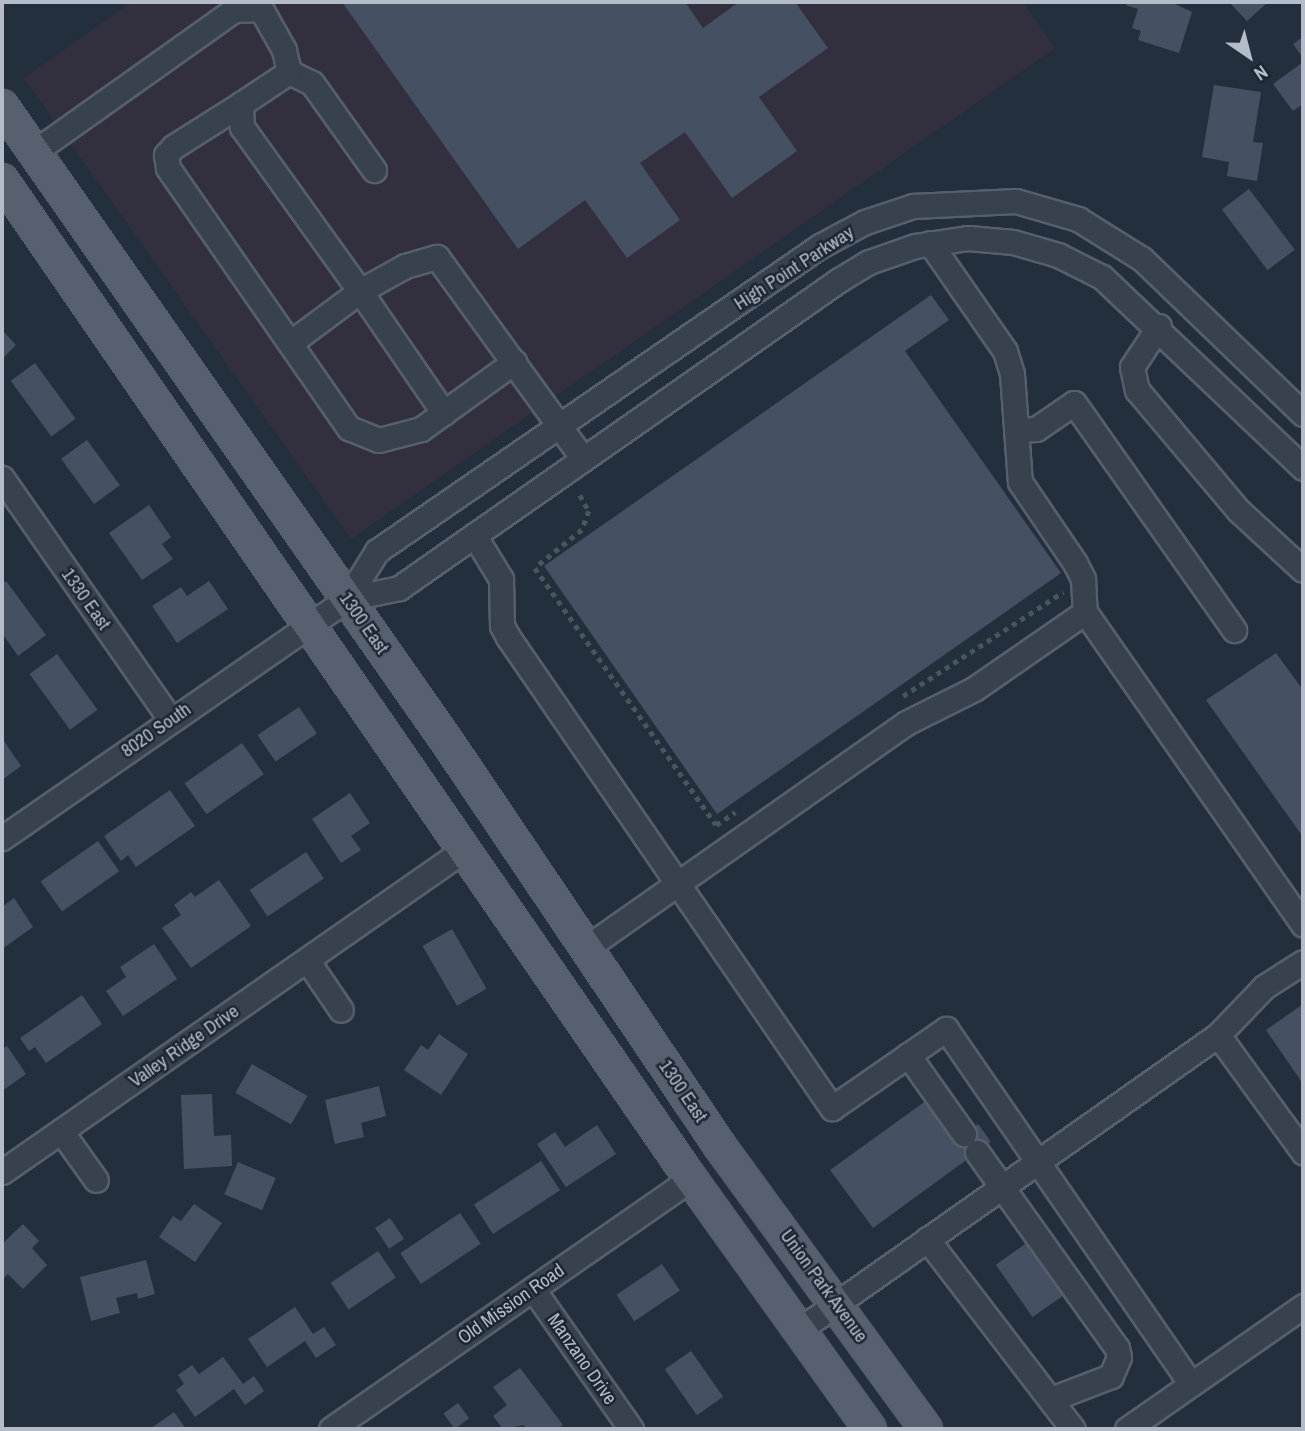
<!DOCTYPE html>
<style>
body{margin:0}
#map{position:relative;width:1305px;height:1431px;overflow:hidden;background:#242f3e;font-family:"Archivo Narrow",sans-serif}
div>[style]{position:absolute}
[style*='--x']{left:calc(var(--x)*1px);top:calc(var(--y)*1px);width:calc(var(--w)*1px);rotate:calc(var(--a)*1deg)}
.medical>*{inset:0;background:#32303f}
.building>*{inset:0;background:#455162;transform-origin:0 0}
.path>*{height:4.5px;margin-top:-2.25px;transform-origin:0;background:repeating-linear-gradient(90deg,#44595c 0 5px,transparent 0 10px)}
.roads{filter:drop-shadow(2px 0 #565f6c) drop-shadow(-2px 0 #565f6c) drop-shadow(0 2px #565f6c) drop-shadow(0 -2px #565f6c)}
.minor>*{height:23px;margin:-11.5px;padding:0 11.5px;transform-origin:11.5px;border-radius:11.5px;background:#38414e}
.major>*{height:30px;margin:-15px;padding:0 15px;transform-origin:15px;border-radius:15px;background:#56606e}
span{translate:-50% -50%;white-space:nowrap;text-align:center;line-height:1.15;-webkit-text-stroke:5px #1d2633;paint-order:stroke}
.street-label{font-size:19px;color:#b4bcc9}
.frame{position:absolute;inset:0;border:4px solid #b4bcc9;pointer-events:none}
.north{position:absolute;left:1214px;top:21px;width:70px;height:70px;-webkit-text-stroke:5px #1d2633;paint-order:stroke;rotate:145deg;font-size:19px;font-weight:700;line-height:28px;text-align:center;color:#b4bcc9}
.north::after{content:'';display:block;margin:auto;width:24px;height:32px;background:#b4bcc9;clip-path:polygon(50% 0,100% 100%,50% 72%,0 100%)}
</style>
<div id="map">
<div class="medical">
<i style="clip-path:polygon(131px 2px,1023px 2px,1055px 48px,351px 539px,24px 78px)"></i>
</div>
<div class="building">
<i style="clip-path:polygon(342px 2px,685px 2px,703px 28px,739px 2px,795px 2px,828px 48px,759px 97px,797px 151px,732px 198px,685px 132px,640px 163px,680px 220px,627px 258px,585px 200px,518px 249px)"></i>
<i style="clip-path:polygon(1127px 2px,1171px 2px,1192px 12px,1179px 53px,1138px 40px,1141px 31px,1132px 28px,1138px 9px,1126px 5px)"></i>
<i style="clip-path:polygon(1229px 2px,1268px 2px,1247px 21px)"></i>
<i style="clip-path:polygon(1303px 37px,1303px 58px,1293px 44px)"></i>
<i style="clip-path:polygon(1303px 62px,1303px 104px,1293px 111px,1273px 84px)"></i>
<i style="clip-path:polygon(1214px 85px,1261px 92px,1253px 142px,1263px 143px,1257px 181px,1227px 176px,1229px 162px,1202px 157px)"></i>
<i style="left:1249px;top:189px;width:76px;height:34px;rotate:53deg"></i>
<i style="clip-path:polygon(931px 295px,949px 320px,905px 351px,1061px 573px,717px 814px,544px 566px)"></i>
<i style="clip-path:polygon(2px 330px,16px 345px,2px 359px)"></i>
<i style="left:35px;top:363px;width:69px;height:30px;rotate:54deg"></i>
<i style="left:87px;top:440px;width:56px;height:32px;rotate:54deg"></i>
<i style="clip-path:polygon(149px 505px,171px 537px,162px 544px,173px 559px,142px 580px,109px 533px)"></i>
<i style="clip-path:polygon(6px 581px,46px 635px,18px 656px,2px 633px,2px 584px)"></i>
<i style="clip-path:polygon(209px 581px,228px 609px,177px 643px,152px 606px,181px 587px,187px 596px)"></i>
<i style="clip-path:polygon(1276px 653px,1303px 690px,1303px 837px,1206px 700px)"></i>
<i style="left:57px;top:654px;width:69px;height:34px;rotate:54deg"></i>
<i style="left:299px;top:707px;width:32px;height:50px;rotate:56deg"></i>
<i style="clip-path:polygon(2px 738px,21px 766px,2px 780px)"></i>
<i style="left:242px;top:743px;width:38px;height:70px;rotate:55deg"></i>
<i style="clip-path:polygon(170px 790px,195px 826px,136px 867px,128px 855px,121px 861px,104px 836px)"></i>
<i style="clip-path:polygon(350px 793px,370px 823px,351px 836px,361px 850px,341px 863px,312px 819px)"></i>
<i style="left:98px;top:841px;width:37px;height:70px;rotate:55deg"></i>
<i style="left:306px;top:852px;width:32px;height:68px;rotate:56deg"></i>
<i style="clip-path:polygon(219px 880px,251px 926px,191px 968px,162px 928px,181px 915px,174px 905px,191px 892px,195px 897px)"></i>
<i style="clip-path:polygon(14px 898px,33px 927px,2px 949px,2px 907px)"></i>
<i style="left:452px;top:929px;width:69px;height:34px;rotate:60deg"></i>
<i style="clip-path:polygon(154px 944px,177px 979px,123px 1016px,106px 991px,126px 977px,120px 967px)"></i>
<i style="clip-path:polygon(82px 995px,102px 1024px,46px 1063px,35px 1047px,29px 1051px,20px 1038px)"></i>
<i style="clip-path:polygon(1303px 1004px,1303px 1084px,1266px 1030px)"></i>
<i style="clip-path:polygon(439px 1034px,468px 1054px,441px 1095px,404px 1070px,421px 1045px,428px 1050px)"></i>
<i style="clip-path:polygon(7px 1046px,26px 1074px,2px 1091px,2px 1049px)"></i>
<i style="left:252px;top:1064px;width:64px;height:33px;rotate:30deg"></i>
<i style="clip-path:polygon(379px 1086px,386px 1116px,361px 1123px,364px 1137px,335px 1144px,325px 1100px)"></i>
<i style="clip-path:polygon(212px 1094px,214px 1136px,231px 1135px,232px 1166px,184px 1169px,181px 1095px)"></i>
<i style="clip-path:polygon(927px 1100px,956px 1140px,978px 1124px,991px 1142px,873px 1228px,830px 1170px)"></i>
<i style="clip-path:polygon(597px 1125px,616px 1154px,566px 1187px,537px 1144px,555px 1132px,565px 1147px)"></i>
<i style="left:541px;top:1161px;width:35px;height:80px;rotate:57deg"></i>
<i style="left:238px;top:1162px;width:41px;height:35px;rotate:23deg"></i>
<i style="clip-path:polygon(194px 1204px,222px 1223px,195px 1262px,159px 1237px,173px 1216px,181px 1221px)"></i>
<i style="left:460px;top:1213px;width:37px;height:72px;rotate:56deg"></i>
<i style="left:390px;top:1218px;width:25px;height:18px;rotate:56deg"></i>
<i style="clip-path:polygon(23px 1224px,39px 1241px,32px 1248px,47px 1265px,23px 1289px,8px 1274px,2px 1280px,2px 1244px)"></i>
<i style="left:1031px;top:1240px;width:64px;height:43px;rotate:55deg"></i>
<i style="left:378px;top:1251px;width:32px;height:57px;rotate:56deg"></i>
<i style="clip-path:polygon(146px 1260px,155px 1294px,138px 1299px,137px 1293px,116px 1298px,120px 1313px,91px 1321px,80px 1277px)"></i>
<i style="left:662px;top:1264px;width:32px;height:55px;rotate:56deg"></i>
<i style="clip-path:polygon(295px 1307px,313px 1334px,324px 1327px,336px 1345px,316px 1358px,305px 1341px,267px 1367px,248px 1339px)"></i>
<i style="left:691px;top:1351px;width:56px;height:32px;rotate:55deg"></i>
<i style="clip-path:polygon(223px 1357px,243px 1384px,254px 1376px,264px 1391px,245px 1405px,234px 1389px,195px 1417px,176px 1390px,184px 1384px,178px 1375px,192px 1365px,199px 1374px)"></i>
<i style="clip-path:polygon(520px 1368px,563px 1425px,557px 1429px,527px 1429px,524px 1425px,503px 1429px,493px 1416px,507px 1405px,493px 1387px)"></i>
<i style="left:458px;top:1403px;width:19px;height:18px;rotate:54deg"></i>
<i style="clip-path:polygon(174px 1412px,186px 1429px,150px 1429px)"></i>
</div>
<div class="path">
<i style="--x:580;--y:495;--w:18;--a:61"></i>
<i style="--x:589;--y:511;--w:20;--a:110"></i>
<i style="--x:582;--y:530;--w:60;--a:141"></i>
<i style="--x:535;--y:568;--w:314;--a:54.8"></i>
<i style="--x:716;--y:825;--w:23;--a:-34"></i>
<i style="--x:903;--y:696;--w:191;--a:-33"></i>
</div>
<div class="roads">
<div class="minor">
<i style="--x:289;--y:72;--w:25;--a:26"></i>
<i style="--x:312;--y:83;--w:107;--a:54.5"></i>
<i style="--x:241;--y:104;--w:80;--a:147.7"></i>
<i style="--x:173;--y:147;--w:11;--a:131"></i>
<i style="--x:166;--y:155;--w:13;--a:81"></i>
<i style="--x:168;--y:168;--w:317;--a:55.2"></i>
<i style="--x:349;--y:428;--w:32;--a:22"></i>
<i style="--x:379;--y:440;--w:43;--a:-14.7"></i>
<i style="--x:421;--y:429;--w:115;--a:-35.8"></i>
<i style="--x:34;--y:152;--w:245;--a:-35.4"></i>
<i style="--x:234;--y:10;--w:27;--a:-2"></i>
<i style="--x:261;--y:9;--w:47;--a:60.7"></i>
<i style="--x:284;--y:50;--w:23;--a:77"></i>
<i style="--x:289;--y:72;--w:58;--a:146.3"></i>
<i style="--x:241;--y:104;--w:23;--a:88"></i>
<i style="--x:242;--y:127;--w:202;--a:54.3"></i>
<i style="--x:360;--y:291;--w:51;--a:-29.1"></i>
<i style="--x:405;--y:266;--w:33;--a:-16"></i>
<i style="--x:437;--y:257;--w:249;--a:54.1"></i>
<i style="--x:930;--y:243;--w:131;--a:55.2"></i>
<i style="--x:1005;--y:351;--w:24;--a:73"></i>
<i style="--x:1012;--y:374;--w:108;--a:85.8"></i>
<i style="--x:1020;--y:482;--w:98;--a:55.8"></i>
<i style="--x:1075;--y:563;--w:18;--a:63"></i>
<i style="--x:1083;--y:579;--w:33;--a:87"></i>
<i style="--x:1159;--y:326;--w:49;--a:123.4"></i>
<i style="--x:1132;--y:367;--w:24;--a:78"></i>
<i style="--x:1137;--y:390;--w:157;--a:49.9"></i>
<i style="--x:1238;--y:510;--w:88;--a:42.7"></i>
<i style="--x:290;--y:343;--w:87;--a:-36.6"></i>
<i style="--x:360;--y:291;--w:148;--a:55.5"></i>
<i style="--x:1016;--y:430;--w:20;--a:-3"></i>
<i style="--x:1036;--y:429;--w:46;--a:-34.4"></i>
<i style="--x:1074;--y:403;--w:278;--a:54.8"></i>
<i style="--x:2;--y:478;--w:295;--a:55.1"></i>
<i style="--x:474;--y:535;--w:52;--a:58.5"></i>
<i style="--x:501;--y:579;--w:47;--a:88.8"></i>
<i style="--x:502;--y:626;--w:13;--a:61"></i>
<i style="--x:508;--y:637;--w:572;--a:55.48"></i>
<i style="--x:832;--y:1108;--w:139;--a:-34.7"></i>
<i style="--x:946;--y:1029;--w:431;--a:55.4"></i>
<i style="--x:347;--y:599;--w:57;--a:-58"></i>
<i style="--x:377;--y:551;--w:538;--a:-34.55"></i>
<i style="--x:820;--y:246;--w:51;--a:-28.1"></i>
<i style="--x:865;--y:222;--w:51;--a:-18.4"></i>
<i style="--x:913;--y:206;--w:103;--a:-2.8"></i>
<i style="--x:1016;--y:201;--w:65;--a:16.2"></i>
<i style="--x:1078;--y:219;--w:75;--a:32"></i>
<i style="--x:1142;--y:259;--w:223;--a:43.9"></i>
<i style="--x:2;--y:838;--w:420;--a:-34.7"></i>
<i style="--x:347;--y:599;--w:53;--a:-11.9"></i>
<i style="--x:399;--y:588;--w:537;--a:-34.99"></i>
<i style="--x:839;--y:280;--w:35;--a:-31"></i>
<i style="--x:869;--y:262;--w:49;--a:-19.2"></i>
<i style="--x:915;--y:246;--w:54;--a:-8.6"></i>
<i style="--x:968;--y:238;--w:45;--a:5.1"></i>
<i style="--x:1013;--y:242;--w:47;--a:16.1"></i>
<i style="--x:1058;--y:255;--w:49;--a:26.6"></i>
<i style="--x:1102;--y:277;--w:277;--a:43.5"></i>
<i style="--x:586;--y:948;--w:391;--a:-35.1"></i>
<i style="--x:906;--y:723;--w:76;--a:-26.6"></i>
<i style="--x:974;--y:689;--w:135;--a:-34.7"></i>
<i style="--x:1085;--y:612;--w:381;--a:55.1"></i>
<i style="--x:307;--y:960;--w:60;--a:55.8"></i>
<i style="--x:1218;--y:1035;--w:145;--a:54"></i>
<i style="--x:908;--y:1055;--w:97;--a:54.7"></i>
<i style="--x:61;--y:1131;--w:60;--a:54.5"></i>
<i style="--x:977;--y:1152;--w:241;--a:54.5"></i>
<i style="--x:1117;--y:1348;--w:9;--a:77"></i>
<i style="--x:1119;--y:1357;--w:21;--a:113"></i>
<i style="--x:1111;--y:1376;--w:64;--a:159"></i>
<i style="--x:2;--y:1172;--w:563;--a:-34.88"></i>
<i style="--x:927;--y:1239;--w:240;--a:52.5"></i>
<i style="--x:533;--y:1289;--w:171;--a:55"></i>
<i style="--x:799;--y:1330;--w:512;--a:-35.15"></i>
<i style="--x:1218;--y:1035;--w:66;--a:-46.2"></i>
<i style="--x:1264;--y:987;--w:46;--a:-32.7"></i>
<i style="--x:331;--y:1429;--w:438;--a:-34.8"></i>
<i style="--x:1127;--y:1429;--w:215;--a:-34.9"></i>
</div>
<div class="major">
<i style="--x:2;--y:106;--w:774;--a:55"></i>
<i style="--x:446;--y:740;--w:488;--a:56"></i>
<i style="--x:719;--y:1145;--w:351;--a:53.9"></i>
<i style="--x:2;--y:180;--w:1214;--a:55.41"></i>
<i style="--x:691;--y:1179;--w:307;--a:54.4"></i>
</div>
</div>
<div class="street-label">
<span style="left:794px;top:268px;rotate:-33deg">High Point Parkway</span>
<span style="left:86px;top:599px;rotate:55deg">1330 East</span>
<span style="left:364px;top:623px;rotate:55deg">1300 East</span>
<span style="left:156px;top:730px;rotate:-35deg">8020 South</span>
<span style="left:184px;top:1046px;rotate:-35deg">Valley Ridge Drive</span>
<span style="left:683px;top:1091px;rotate:56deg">1300 East</span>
<span style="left:824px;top:1286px;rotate:54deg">Union Park Avenue</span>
<span style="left:511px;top:1304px;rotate:-35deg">Old Mission Road</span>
<span style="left:582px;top:1359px;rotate:55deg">Manzano Drive</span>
</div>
<div class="frame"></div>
<div class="north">N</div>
</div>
